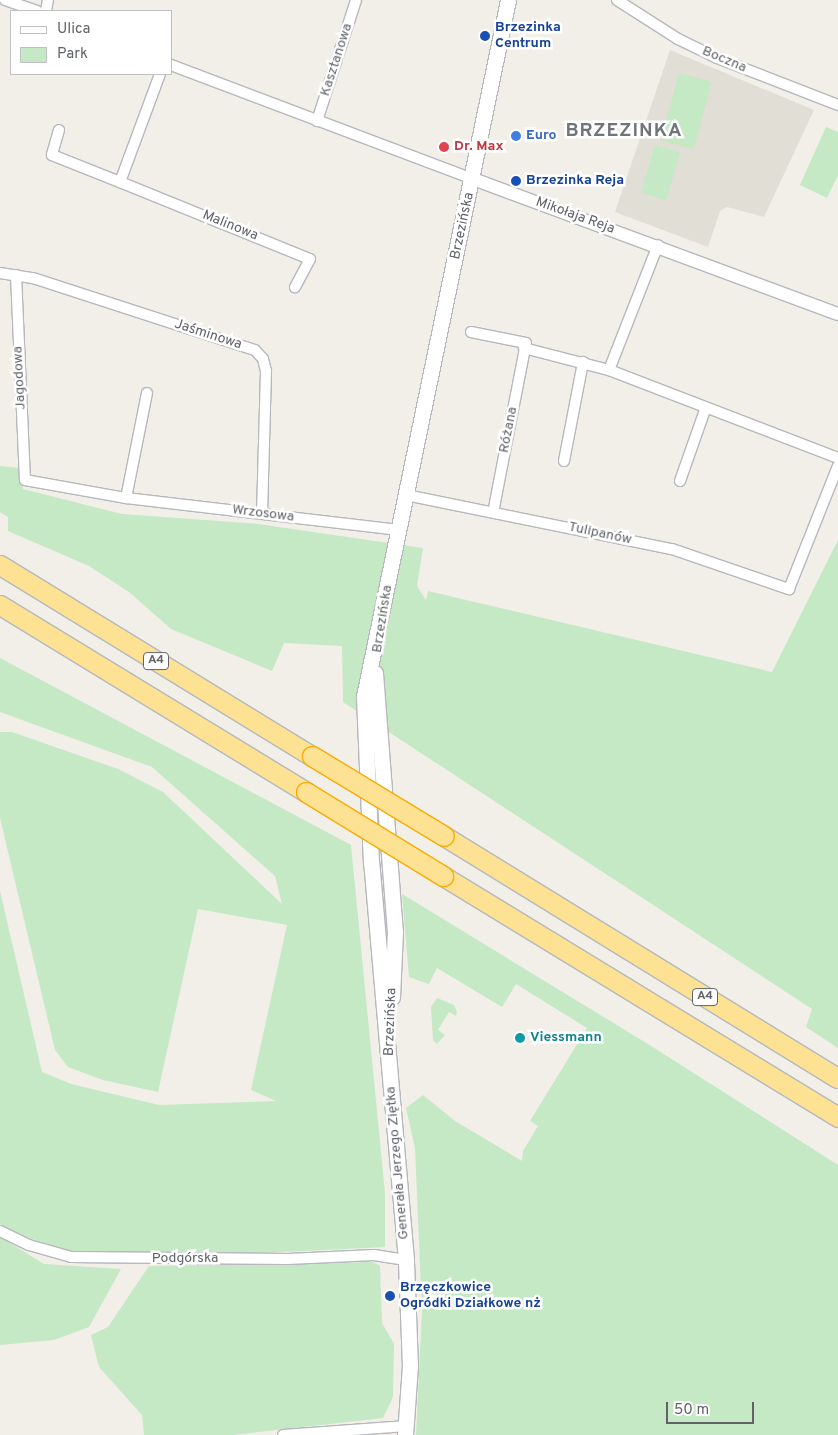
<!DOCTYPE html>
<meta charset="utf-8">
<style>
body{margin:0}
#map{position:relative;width:838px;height:1435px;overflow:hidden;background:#f1efe8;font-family:Overpass,sans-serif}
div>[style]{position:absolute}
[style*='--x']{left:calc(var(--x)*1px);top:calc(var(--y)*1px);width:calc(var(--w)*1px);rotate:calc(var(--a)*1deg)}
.education>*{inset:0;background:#e1ded6}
.green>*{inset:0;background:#c5e8c5;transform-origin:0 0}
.roads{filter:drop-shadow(1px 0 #b5b8bc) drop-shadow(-1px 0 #b5b8bc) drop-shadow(0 1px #b5b8bc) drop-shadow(0 -1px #b5b8bc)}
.minor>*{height:10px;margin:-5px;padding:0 5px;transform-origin:5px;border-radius:5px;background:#fff}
.tertiary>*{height:12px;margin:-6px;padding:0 6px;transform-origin:6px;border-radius:6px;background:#fff}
.secondary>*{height:15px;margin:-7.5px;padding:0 7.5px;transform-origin:7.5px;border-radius:7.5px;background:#fff}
.motorway>*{height:19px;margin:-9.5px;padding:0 9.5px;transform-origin:9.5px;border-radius:9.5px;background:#fde293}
.bridges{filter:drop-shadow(1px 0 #f9ab00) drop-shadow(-1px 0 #f9ab00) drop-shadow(0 1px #f9ab00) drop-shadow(0 -1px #f9ab00)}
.motorway-bridge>*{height:19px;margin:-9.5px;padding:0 9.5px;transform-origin:9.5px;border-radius:9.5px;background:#fde293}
.dots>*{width:14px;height:14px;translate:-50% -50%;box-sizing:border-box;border:2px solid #fff;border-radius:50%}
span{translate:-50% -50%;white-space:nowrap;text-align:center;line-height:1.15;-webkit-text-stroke:5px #fff;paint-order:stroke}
.shield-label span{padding:1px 4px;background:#fff;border:1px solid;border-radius:4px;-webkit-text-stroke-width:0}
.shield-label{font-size:12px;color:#5f6368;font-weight:700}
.transit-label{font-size:14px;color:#164399;font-weight:700}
.left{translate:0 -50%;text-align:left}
.street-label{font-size:14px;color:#5f6368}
.shop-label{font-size:14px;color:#366cbe;font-weight:700}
.health-label{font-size:14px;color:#be3a42;font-weight:700}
.culture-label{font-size:14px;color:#0d838f;font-weight:700}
.district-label{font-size:19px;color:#70757a;font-weight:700;letter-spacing:1px}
.legend{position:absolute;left:10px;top:10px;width:162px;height:65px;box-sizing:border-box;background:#fff;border:1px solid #bfc1c3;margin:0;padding:6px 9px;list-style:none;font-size:15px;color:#5f6368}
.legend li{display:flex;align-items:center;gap:10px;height:25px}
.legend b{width:25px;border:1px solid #bfc1c3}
.scale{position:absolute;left:666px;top:1402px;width:88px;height:22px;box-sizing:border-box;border:2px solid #5f6368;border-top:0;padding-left:6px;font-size:15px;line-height:18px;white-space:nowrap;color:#5f6368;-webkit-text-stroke:4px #fff;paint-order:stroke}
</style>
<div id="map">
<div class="education">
<i style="clip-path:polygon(670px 50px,814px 110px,764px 217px,727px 207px,720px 211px,708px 247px,615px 212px)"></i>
</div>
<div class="green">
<i style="left:679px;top:73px;width:34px;height:70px;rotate:15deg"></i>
<i style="clip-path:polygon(826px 127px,838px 132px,838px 175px,827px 198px,800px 185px)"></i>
<i style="left:655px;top:145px;width:26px;height:50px;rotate:16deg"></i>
<i style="clip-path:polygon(0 466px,19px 468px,23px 489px,122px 514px,258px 524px,423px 548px,417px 586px,426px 600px,428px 591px,772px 672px,838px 540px,838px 1048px,806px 1027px,812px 1009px,343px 702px,342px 646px,284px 643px,272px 671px,171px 629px,129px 592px,89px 566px,8px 531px,8px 517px,0 512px)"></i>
<i style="clip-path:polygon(0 658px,351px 845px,385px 1193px,385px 1247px,261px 1253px,76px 1253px,23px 1236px,0 1224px,0 891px,42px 1072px,71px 1084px,159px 1105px,276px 1101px,251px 1090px,287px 925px,198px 909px,158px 1092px,103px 1080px,68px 1067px,55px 1050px,0 818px,0 732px,12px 732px,118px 769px,163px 792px,282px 904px,275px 876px,152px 767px,0 712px)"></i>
<i style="clip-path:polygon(402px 894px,648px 1044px,838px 1165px,838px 1435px,416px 1435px,422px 1312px,415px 1148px,406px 1108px,423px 1095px,455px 1121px,522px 1161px,523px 1151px,538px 1126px,530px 1121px,587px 1028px,516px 984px,502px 1007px,437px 968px,429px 984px,409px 977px)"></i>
<i style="clip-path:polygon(437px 998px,454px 1005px,457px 1012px,456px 1016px,449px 1012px,438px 1030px,445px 1035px,437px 1044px,433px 1040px,431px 1007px)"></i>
<i style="clip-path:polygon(0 1237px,44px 1264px,121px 1269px,89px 1327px,54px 1340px,0 1345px)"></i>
<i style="clip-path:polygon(373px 1262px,380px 1266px,382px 1323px,394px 1344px,393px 1397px,383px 1418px,233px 1435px,144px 1435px,142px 1415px,99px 1367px,91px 1335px,108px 1327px,149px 1266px)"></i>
</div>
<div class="roads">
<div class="minor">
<i style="--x:5;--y:0;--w:34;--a:19"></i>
<i style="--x:617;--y:0;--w:72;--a:32.6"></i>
<i style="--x:678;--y:39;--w:43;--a:26"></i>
<i style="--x:717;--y:58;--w:130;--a:21.2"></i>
<i style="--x:46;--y:11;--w:11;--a:-80"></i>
<i style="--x:171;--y:65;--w:323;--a:20.7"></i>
<i style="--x:317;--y:121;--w:127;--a:-72.1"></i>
<i style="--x:59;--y:130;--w:26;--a:106"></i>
<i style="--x:52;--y:155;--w:73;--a:21.7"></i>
<i style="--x:120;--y:182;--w:115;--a:-69.7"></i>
<i style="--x:120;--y:182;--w:205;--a:22.1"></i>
<i style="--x:310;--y:259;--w:32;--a:118"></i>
<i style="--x:0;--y:273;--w:33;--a:9"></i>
<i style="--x:33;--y:278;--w:233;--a:18"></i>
<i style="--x:255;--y:350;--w:12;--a:48"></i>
<i style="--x:263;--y:359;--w:12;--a:76"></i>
<i style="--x:266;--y:371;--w:142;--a:91.6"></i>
<i style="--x:16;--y:275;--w:205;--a:87.5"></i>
<i style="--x:25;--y:480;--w:103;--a:10.1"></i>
<i style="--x:126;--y:498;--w:275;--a:6.7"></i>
<i style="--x:471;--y:332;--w:56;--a:11.3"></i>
<i style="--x:526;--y:343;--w:172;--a:101"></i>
<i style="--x:524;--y:348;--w:88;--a:14.5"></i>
<i style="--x:609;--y:370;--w:245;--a:21"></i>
<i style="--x:609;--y:370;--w:134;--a:-68.6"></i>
<i style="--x:564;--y:461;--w:101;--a:-79.1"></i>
<i style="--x:680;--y:481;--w:78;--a:-70.6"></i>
<i style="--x:406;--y:495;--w:271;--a:11.5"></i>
<i style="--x:672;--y:549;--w:124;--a:18.9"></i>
<i style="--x:789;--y:589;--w:132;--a:-68.3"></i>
<i style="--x:126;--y:498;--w:107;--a:-78.7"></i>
<i style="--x:0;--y:1231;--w:32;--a:26"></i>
<i style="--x:29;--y:1245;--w:44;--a:15.9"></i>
<i style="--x:71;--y:1257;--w:217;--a:0.5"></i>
<i style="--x:288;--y:1259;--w:86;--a:-2.7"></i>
<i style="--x:374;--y:1255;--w:32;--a:9"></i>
<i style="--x:283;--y:1435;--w:124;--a:-4.2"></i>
</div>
<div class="tertiary">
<i style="--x:473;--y:179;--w:389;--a:20.3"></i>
</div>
<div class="secondary">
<i style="--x:375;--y:673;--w:259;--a:85.6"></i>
<i style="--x:395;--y:931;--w:66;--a:92.6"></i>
<i style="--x:405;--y:1435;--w:69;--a:-85.9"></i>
<i style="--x:410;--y:1366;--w:106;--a:-92.2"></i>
<i style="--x:406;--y:1260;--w:399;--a:-95"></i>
<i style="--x:371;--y:863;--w:167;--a:-92.4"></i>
<i style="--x:364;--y:696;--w:711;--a:-78.31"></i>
</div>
<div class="motorway">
<i style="--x:0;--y:565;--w:366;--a:31.5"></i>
<i style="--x:0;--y:605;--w:359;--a:31.4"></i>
<i style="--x:444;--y:836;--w:462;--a:31.6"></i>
<i style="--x:443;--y:876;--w:463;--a:31.4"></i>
</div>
</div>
<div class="bridges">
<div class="motorway-bridge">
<i style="--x:312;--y:756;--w:154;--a:31.2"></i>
<i style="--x:306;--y:792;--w:161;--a:31.5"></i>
</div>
</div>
<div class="dots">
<i style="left:485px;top:36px;background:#1a4fb4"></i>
<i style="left:516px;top:136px;background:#3f7fe0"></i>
<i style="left:444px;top:147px;background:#e0444e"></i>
<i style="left:516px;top:181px;background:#1a4fb4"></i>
<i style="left:520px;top:1038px;background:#0f9aa8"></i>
<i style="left:390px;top:1296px;background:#1a4fb4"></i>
</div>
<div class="shield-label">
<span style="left:156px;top:661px">A4</span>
<span style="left:705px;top:997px">A4</span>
</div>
<div class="transit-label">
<span class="left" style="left:495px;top:36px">Brzezinka<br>Centrum</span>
<span class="left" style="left:526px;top:181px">Brzezinka Reja</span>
<span class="left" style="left:400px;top:1296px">Brzęczkowice<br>Ogródki Działkowe nż</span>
</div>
<div class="street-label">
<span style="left:337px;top:60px;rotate:-72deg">Kasztanowa</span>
<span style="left:724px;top:60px;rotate:23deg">Boczna</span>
<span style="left:575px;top:216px;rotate:20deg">Mikołaja Reja</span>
<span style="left:230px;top:226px;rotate:22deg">Malinowa</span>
<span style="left:463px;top:226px;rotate:-78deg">Brzezińska</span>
<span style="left:208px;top:335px;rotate:18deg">Jaśminowa</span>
<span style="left:20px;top:378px;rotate:-93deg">Jagodowa</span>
<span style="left:509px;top:430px;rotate:-79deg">Różana</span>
<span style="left:263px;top:514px;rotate:7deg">Wrzosowa</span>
<span style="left:600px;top:534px;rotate:12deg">Tulipanów</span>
<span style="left:383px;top:619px;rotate:-81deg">Brzezińska</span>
<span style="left:391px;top:1022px;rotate:-88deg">Brzezińska</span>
<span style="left:398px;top:1163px;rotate:-95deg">Generała Jerzego Ziętka</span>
<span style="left:185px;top:1259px">Podgórska</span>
</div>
<div class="shop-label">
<span class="left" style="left:526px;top:136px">Euro</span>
</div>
<div class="health-label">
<span class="left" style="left:454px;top:147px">Dr. Max</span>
</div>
<div class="culture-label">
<span class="left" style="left:530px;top:1038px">Viessmann</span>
</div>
<div class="district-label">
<span style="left:624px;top:132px">BRZEZINKA</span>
</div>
<ul class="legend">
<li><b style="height:6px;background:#fff"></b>Ulica</li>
<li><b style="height:14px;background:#c5e8c5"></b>Park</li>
</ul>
<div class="scale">50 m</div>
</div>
